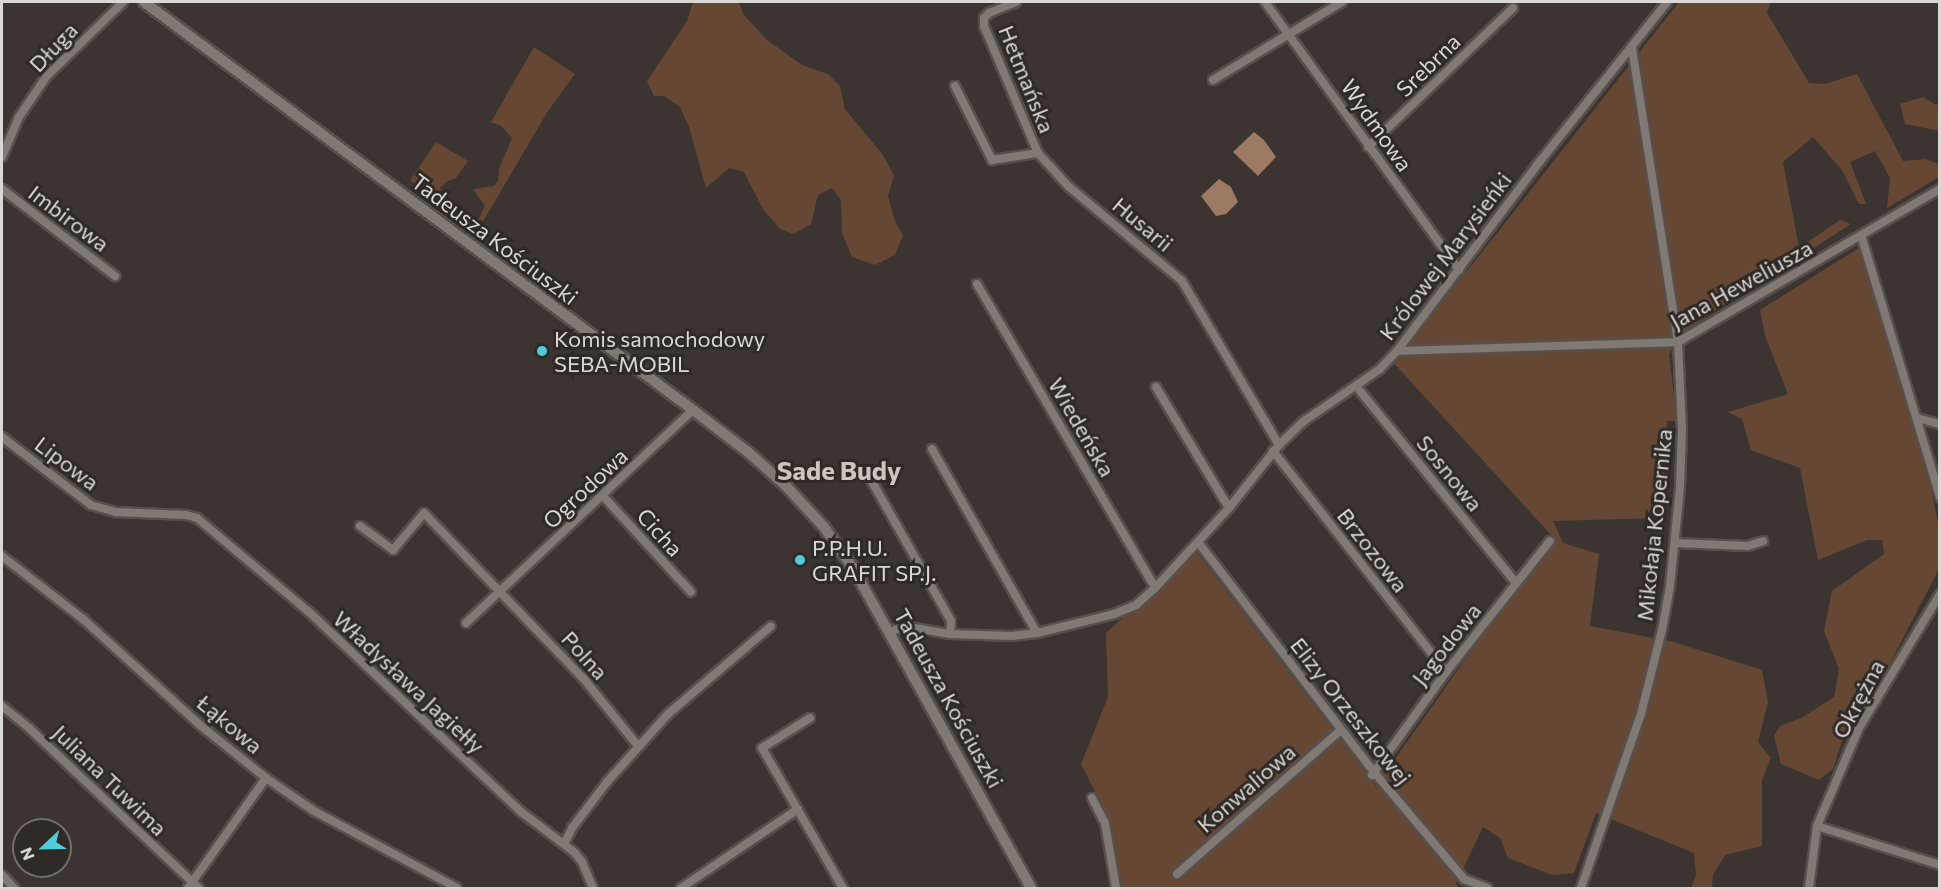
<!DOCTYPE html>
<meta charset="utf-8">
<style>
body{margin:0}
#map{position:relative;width:1941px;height:890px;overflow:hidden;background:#3b3430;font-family:Commissioner,sans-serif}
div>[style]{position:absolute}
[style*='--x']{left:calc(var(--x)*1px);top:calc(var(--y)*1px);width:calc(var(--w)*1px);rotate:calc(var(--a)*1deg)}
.green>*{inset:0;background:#654733}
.water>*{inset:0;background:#9c7a63}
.roads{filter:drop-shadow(2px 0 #56504d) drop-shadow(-2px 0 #56504d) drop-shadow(0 2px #56504d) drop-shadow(0 -2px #56504d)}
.minor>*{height:8px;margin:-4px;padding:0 4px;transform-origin:4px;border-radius:4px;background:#807974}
.secondary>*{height:10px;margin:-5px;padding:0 5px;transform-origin:5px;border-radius:5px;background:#807974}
.dots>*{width:16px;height:16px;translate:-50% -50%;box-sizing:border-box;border:3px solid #302a26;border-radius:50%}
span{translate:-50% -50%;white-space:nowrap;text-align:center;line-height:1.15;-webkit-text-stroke:6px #302a26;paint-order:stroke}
.street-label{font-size:22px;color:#dbd7d4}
.poi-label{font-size:22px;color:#dbd7d4}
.left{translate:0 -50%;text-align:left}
.quarter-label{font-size:26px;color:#cdc5c0;font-weight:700}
.frame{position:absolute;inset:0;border:3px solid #dbd7d4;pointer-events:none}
.north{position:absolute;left:12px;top:818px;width:60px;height:60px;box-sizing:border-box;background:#302a26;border:2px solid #746f6c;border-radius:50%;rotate:248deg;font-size:16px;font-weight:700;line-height:24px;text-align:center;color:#dbd7d4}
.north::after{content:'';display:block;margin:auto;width:21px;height:27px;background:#52cbd8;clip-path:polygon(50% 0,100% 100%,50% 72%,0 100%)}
</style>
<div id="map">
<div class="green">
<i style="clip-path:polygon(693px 2px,739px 2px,743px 14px,767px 40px,802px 65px,828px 74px,840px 86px,845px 109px,883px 155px,894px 176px,888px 196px,895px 221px,903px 235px,895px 255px,875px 265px,852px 257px,842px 233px,841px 200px,832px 188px,818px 195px,811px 224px,794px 234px,780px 229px,763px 209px,744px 172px,729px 168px,706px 188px,689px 127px,680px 107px,664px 96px,654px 96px,647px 81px,687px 21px)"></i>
<i style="clip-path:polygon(1679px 2px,1771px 2px,1767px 13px,1809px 83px,1825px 84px,1857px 74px,1903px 161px,1925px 159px,1939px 164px,1939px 177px,1887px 208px,1890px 178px,1875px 151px,1850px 162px,1866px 204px,1859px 204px,1842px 170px,1813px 137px,1783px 162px,1799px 248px,1840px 220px,1851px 224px,1681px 333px,1669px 355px,1677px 421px,1667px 421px,1661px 518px,1553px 521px,1563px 543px,1599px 554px,1590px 626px,1674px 642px,1762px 670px,1768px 702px,1758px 742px,1771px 758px,1762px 780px,1762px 846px,1725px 855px,1713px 875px,1712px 888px,1691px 888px,1696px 875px,1694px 853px,1596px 813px,1574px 873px,1552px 875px,1508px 858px,1500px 838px,1483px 827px,1456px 884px,1459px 888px,1117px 888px,1109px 819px,1081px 764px,1108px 697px,1106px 633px,1195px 550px,1376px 786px,1552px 536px,1390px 359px,1471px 266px)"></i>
<i style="clip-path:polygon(534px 47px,575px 74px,548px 111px,481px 225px,476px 229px,410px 180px,436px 142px,468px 161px,456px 178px,446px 182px,440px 188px,444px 199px,479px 226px,478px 220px,485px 206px,473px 189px,494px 186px,498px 181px,499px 169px,512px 138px,501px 126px,491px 122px)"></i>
<i style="clip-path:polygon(1923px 97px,1936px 105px,1939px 103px,1939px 131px,1905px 124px,1900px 104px)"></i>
<i style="clip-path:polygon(1859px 248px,1931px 489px,1939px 527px,1939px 569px,1887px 669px,1847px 726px,1833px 769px,1819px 780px,1781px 764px,1774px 736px,1780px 726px,1803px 717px,1834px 697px,1839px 669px,1824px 631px,1832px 591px,1884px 554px,1882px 540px,1867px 540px,1818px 560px,1800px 468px,1751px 450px,1742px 419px,1728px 412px,1788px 394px,1765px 336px,1760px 310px)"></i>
</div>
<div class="water">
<i style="clip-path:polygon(1254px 132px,1264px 140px,1276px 157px,1258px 176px,1233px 152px)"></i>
<i style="clip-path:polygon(1219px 179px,1231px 187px,1238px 202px,1226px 214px,1216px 216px,1201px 196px)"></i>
</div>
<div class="roads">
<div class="minor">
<i style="--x:1016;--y:2;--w:29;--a:158"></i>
<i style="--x:989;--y:13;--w:7;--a:135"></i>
<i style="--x:984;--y:18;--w:8;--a:90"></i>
<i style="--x:984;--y:26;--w:138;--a:67"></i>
<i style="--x:1038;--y:153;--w:45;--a:47.7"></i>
<i style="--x:1068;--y:186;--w:148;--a:39.8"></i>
<i style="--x:1182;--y:281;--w:191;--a:59.4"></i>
<i style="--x:1265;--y:2;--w:331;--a:54.1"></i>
<i style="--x:1213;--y:80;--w:151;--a:-31.2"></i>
<i style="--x:955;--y:86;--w:83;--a:63.4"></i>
<i style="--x:992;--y:160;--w:47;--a:-8.7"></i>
<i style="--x:1368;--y:147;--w:201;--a:-43.8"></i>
<i style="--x:2;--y:157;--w:43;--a:-67"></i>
<i style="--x:19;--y:117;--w:48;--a:-56"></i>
<i style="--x:46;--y:77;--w:107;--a:-44.2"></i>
<i style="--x:2;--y:189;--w:143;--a:37.6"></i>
<i style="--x:1861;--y:235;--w:274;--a:73.2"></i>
<i style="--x:977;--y:284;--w:352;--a:59.6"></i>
<i style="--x:1397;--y:351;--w:281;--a:-1.8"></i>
<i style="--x:1678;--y:342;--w:303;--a:-30.3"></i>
<i style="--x:1356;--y:386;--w:254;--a:50.9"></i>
<i style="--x:1156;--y:387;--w:141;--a:58.9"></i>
<i style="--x:1917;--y:418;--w:24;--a:15"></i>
<i style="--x:2;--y:437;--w:112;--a:37.4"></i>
<i style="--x:91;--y:505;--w:26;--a:16"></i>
<i style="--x:116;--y:512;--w:70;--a:2.5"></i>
<i style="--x:186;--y:515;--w:11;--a:15"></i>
<i style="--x:197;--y:518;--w:145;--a:40"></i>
<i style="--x:308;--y:611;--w:291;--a:43.3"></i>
<i style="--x:520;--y:811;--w:68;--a:37.2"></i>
<i style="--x:574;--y:852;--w:13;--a:51"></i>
<i style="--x:582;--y:862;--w:28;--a:67"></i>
<i style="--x:932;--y:449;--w:212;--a:60.3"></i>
<i style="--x:1273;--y:451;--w:281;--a:51.9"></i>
<i style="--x:867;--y:473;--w:170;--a:60.4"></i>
<i style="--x:951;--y:621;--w:13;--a:94"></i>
<i style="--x:603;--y:496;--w:130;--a:47.5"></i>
<i style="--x:360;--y:526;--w:41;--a:36"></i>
<i style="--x:393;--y:550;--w:48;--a:-50"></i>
<i style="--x:424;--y:513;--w:229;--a:46.1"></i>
<i style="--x:583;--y:678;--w:87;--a:51"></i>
<i style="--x:1198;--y:542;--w:290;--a:52.6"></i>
<i style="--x:1374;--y:772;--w:140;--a:49.9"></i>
<i style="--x:1464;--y:879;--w:25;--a:21"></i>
<i style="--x:1675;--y:543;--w:73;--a:2.4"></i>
<i style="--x:1748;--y:546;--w:16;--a:-18"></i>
<i style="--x:2;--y:556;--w:103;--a:37.9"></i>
<i style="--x:83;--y:619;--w:159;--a:42.2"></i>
<i style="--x:201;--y:726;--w:83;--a:38.7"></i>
<i style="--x:266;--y:778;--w:58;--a:34.5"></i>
<i style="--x:314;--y:811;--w:162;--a:28.3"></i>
<i style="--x:466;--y:623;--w:311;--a:-43.2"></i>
<i style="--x:891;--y:632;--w:13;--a:-27"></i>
<i style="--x:903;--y:626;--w:48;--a:9.7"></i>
<i style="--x:950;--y:634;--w:62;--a:1.8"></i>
<i style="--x:1012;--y:636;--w:25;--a:-7"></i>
<i style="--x:1037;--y:633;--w:79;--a:-13.9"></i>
<i style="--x:1114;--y:614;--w:24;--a:-22"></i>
<i style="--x:1136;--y:605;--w:25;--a:-42"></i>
<i style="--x:1155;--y:588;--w:109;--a:-47.2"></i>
<i style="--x:1229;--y:508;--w:80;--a:-51.6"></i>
<i style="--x:1279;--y:445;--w:35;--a:-44"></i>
<i style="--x:1304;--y:421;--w:92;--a:-34.4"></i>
<i style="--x:1380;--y:369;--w:25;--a:-47"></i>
<i style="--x:1397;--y:351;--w:239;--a:-53"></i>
<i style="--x:1541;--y:160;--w:202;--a:-51.4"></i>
<i style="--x:2;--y:706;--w:35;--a:39"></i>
<i style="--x:29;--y:728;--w:233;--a:43.3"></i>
<i style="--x:810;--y:718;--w:57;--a:148"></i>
<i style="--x:762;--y:748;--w:162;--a:59.9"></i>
<i style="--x:1372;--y:775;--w:127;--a:-54.3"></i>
<i style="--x:1446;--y:672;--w:167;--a:-51.6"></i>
<i style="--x:1092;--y:798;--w:28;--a:63"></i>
<i style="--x:1105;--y:823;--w:66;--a:80.4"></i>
<i style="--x:1817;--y:826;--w:129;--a:17.6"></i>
<i style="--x:564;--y:844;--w:18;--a:-63"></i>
<i style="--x:572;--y:828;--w:58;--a:-52.7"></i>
<i style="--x:607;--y:782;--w:91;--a:-48.1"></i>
<i style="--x:668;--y:714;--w:135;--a:-40.5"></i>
<i style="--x:1177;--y:874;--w:217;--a:-41.3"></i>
<i style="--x:2;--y:875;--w:18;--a:47"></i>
<i style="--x:188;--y:888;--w:135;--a:-54.7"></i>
<i style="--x:681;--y:888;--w:141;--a:-34"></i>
<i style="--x:1581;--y:888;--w:184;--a:-71"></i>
<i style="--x:1641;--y:714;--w:87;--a:-76"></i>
<i style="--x:1662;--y:630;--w:45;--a:-79.7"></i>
<i style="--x:1670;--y:586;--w:100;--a:-84.2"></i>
<i style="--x:1680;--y:487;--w:57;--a:-88"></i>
<i style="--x:1682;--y:430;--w:88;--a:-92.6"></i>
<i style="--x:1678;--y:342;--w:298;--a:-98.9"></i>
<i style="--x:1809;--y:888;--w:63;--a:-82.6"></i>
<i style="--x:1817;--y:826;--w:107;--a:-66.8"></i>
<i style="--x:1859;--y:728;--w:157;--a:-58.8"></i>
</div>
<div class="secondary">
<i style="--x:144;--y:2;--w:684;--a:36.62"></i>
<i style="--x:693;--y:410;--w:69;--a:37.4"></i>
<i style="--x:748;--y:452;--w:51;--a:41.8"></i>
<i style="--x:786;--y:486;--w:56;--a:47.2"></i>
<i style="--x:824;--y:527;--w:50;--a:54.7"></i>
<i style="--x:853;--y:568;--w:366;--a:60.9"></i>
</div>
</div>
<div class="dots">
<i style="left:542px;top:351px;background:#52cbd8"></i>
<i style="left:800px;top:560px;background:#52cbd8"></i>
</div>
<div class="street-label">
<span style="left:53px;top:47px;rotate:-46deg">Długa</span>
<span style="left:1428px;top:65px;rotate:-44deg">Srebrna</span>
<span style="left:1027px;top:79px;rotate:68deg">Hetmańska</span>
<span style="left:1377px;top:125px;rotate:55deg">Wydmowa</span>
<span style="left:69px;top:218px;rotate:37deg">Imbirowa</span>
<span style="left:1143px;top:224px;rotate:40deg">Husarii</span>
<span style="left:495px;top:239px;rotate:37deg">Tadeusza Kościuszki</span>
<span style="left:1445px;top:256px;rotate:-53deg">Królowej Marysieńki</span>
<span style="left:1741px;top:284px;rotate:-29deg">Jana Heweliusza</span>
<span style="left:1082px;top:427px;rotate:60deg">Wiedeńska</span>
<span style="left:67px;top:463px;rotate:37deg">Lipowa</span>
<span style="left:1450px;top:473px;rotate:51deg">Sosnowa</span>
<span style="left:585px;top:488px;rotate:-43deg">Ogrodowa</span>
<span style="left:1654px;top:525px;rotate:-84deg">Mikołaja Kopernika</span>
<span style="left:660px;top:532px;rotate:48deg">Cicha</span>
<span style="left:1373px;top:550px;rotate:52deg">Brzozowa</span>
<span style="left:1446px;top:644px;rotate:-52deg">Jagodowa</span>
<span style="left:585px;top:655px;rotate:48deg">Polna</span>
<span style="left:409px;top:682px;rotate:43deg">Władysława Jagiełły</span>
<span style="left:949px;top:698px;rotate:61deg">Tadeusza Kościuszki</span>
<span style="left:1858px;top:699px;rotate:-62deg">Okrężna</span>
<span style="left:1351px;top:711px;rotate:52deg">Elizy Orzeszkowej</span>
<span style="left:230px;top:724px;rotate:40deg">Łąkowa</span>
<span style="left:110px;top:780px;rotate:44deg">Juliana Tuwima</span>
<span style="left:1246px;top:788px;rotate:-41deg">Konwaliowa</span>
</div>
<div class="poi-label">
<span class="left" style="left:554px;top:351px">Komis samochodowy<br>SEBA-MOBIL</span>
<span class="left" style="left:812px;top:560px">P.P.H.U.<br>GRAFIT SP.J.</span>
</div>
<div class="quarter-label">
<span style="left:839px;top:470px">Sade Budy</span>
</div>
<div class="frame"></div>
<div class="north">N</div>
</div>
